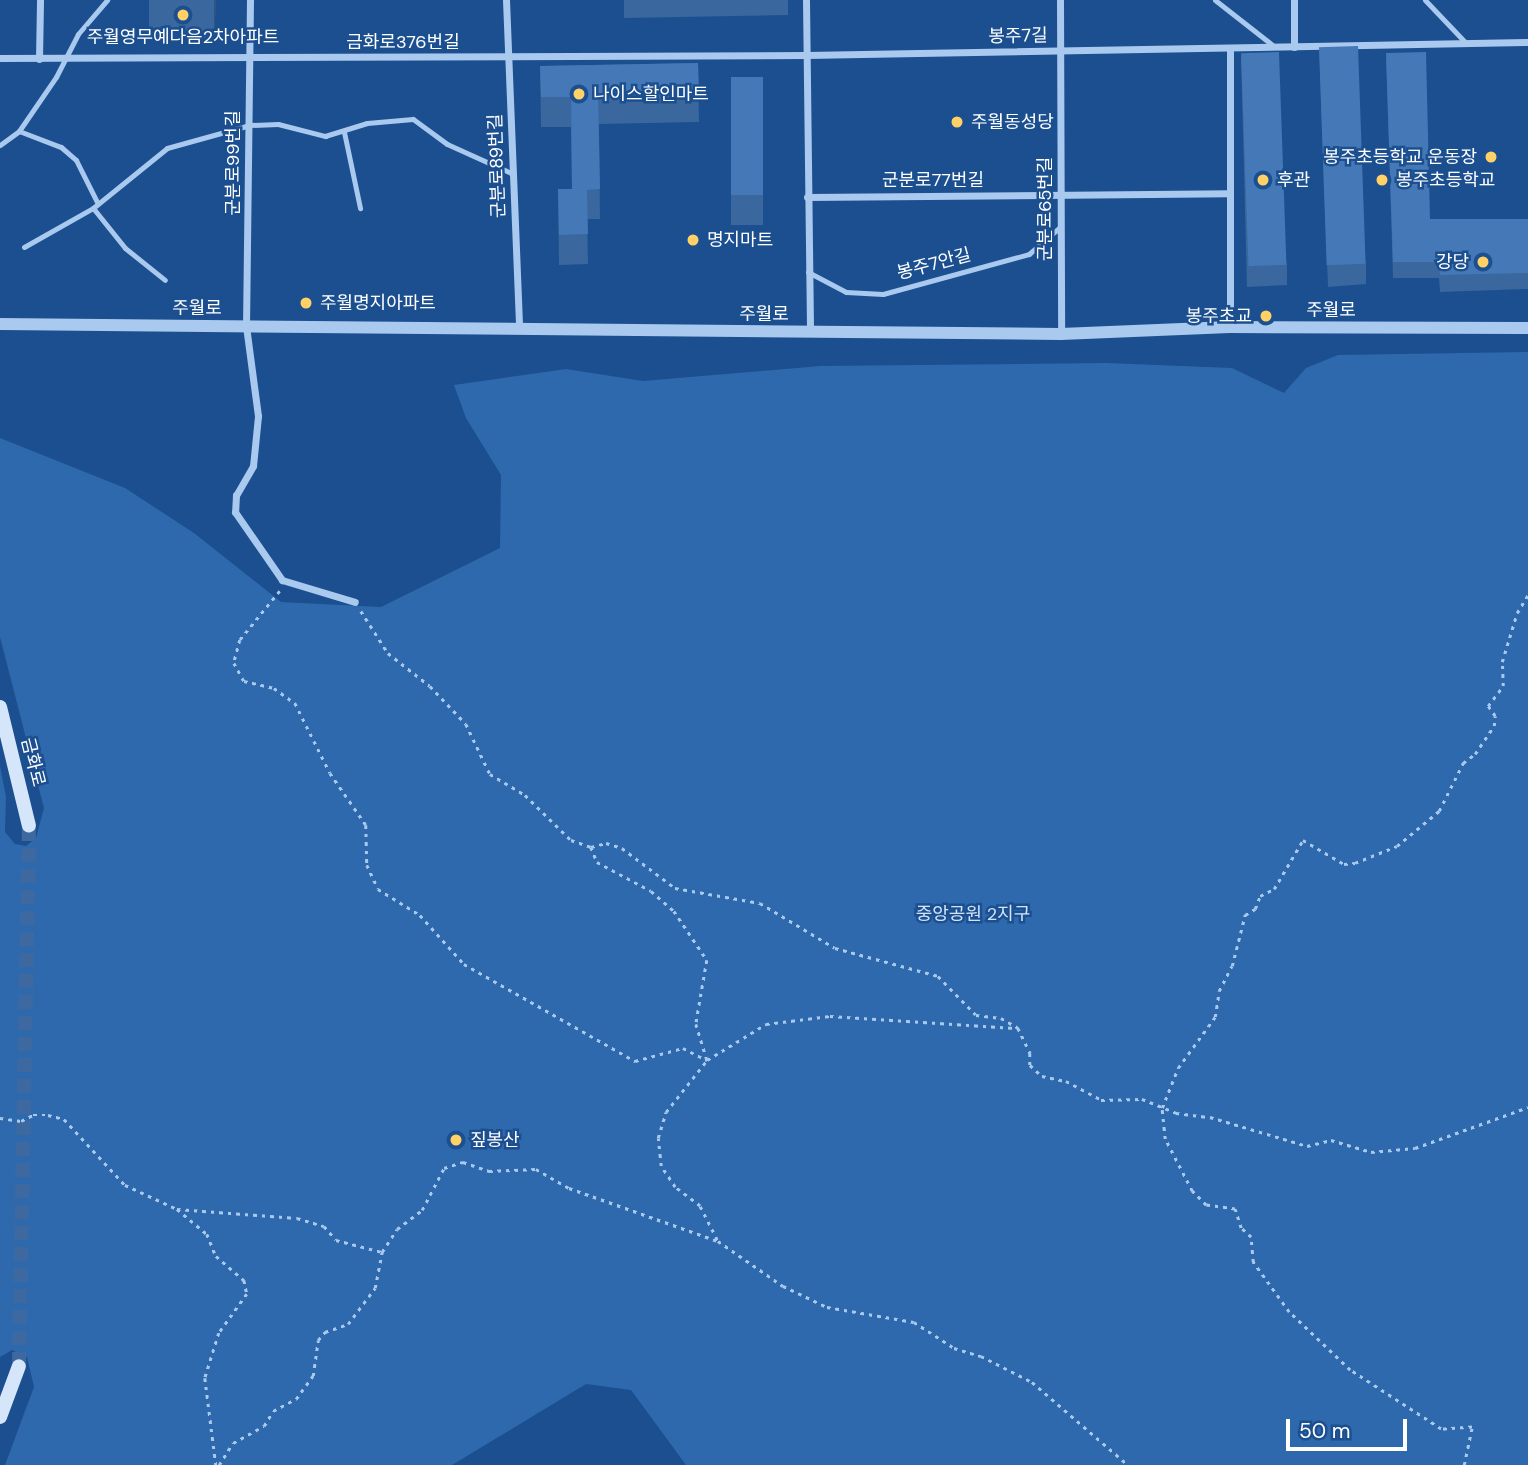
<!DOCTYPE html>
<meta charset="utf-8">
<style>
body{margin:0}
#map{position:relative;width:1528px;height:1465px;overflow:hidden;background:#1b4f8f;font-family:"DM Sans","Noto Sans KR",sans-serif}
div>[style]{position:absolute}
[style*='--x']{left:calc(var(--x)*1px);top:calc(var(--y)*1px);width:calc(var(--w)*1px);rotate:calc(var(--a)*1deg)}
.green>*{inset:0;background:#2e69ad}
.secondary-tunnel>*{height:14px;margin-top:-7px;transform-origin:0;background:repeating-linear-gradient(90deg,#3d69a0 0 14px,transparent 0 21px)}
.path>*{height:2.5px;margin-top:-1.25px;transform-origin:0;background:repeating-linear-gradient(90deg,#a9c9ee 0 3.5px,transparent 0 8.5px)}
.service>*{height:5px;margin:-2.5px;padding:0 2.5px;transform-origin:2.5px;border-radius:2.5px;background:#a9c9ee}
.minor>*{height:7px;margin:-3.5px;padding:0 3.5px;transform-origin:3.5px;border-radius:3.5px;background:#a9c9ee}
.tertiary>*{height:12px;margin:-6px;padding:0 6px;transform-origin:6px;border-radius:6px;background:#a9c9ee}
.secondary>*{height:14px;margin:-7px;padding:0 7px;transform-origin:7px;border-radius:7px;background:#d6e6fa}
.wall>*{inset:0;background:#3a679d;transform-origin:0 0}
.shaded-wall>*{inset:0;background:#305480}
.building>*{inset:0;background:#4478b7;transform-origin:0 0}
.dots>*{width:19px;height:19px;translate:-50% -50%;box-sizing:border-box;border:4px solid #1b4f8f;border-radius:50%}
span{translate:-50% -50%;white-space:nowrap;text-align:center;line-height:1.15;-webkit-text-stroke:5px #1b4f8f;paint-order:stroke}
.street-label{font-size:18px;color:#fff}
.poi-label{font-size:18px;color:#fff}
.left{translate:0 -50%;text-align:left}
.right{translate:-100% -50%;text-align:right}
.park-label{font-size:18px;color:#cfe3fa}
.scale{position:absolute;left:1286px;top:1419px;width:121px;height:32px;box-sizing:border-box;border:4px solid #fff;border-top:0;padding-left:9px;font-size:21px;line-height:24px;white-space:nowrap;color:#fff;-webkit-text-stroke:5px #1b4f8f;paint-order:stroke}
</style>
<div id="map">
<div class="green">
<i style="clip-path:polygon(1528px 352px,1528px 1465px,686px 1465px,631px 1390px,586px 1384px,452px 1465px,5px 1465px,34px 1387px,27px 1357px,12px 1350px,0 1357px,0 766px,6px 797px,5px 832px,15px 844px,26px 846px,36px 838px,44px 808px,0 637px,0 438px,125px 488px,194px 533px,281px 602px,381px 607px,500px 548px,501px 475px,466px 418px,454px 385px,566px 369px,643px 381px,820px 366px,1106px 363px,1232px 368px,1284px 393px,1306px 368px,1338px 355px)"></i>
</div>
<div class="secondary-tunnel">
<i style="--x:19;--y:1366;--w:540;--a:-88.94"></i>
</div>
<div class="path">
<i style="--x:280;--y:591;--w:63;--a:129.2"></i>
<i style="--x:240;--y:640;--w:24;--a:105"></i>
<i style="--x:234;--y:663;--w:21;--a:61"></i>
<i style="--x:244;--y:681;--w:31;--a:13"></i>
<i style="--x:274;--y:688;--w:26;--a:36"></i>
<i style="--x:295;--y:703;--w:78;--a:63.4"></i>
<i style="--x:330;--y:773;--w:63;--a:55.3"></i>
<i style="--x:366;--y:825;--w:40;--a:88.6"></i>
<i style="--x:367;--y:865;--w:26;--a:65"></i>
<i style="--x:378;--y:889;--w:49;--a:31.8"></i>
<i style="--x:420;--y:915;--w:66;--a:48.1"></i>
<i style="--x:464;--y:964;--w:197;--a:29.6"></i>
<i style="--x:635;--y:1061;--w:50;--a:-15.2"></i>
<i style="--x:683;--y:1048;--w:27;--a:27"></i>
<i style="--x:361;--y:611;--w:50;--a:57.3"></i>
<i style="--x:388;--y:653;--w:53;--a:38.2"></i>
<i style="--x:430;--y:686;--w:52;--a:46.5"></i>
<i style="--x:466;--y:724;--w:55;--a:64.4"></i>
<i style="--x:490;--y:774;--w:41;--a:31"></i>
<i style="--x:525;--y:795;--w:64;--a:44.4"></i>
<i style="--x:571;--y:840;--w:21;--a:19"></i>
<i style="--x:591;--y:847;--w:16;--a:-15"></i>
<i style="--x:606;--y:843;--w:17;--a:17"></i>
<i style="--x:622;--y:848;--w:66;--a:37"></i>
<i style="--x:675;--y:888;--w:86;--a:10"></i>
<i style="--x:760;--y:903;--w:87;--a:31"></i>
<i style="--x:835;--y:948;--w:107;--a:15.2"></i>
<i style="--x:938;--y:976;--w:54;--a:45.7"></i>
<i style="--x:976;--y:1015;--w:25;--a:7"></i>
<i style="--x:1001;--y:1018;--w:20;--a:30"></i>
<i style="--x:1018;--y:1028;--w:28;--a:64"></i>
<i style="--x:1030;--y:1053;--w:12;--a:90"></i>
<i style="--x:1030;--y:1065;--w:16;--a:43"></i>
<i style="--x:1042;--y:1076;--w:25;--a:12"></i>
<i style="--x:1066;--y:1081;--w:40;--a:28"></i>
<i style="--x:1101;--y:1100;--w:41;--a:-1.4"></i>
<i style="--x:1142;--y:1099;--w:37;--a:22"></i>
<i style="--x:1176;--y:1113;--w:34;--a:7"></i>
<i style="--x:1210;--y:1117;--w:101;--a:16.6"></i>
<i style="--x:1307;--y:1146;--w:25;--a:-14"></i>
<i style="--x:1331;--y:1140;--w:42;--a:16.7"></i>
<i style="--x:1371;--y:1152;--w:44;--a:-5.2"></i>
<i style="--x:1415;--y:1148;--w:120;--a:-19.9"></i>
<i style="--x:591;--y:847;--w:16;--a:68"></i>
<i style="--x:597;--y:862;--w:61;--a:28.2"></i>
<i style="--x:651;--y:891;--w:30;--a:41"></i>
<i style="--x:674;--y:911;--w:59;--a:56"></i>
<i style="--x:707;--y:960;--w:65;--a:99.8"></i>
<i style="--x:696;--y:1024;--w:38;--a:73"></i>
<i style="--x:0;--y:1118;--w:21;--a:8"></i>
<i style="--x:21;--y:1121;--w:13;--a:-27"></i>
<i style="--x:33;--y:1115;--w:15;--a:0"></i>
<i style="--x:48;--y:1115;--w:16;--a:14"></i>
<i style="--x:64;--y:1119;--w:90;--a:47.3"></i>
<i style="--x:125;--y:1185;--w:57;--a:24.8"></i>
<i style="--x:177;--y:1209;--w:120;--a:4.3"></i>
<i style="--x:297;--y:1218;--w:28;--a:17"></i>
<i style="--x:324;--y:1226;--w:18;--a:49"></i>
<i style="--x:336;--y:1240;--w:48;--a:14.6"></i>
<i style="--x:177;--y:1209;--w:39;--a:40"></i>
<i style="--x:207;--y:1234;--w:24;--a:68"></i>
<i style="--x:216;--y:1256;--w:37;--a:41"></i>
<i style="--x:244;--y:1280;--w:14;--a:78"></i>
<i style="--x:247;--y:1294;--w:48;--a:125.7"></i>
<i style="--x:219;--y:1333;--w:47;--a:107.3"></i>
<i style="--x:205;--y:1378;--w:88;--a:82.8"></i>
<i style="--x:717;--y:1240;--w:38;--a:-117"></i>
<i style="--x:700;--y:1206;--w:31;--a:-143"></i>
<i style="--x:675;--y:1187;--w:25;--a:-124"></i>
<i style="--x:661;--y:1166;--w:28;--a:-96"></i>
<i style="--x:658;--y:1138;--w:27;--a:-73"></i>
<i style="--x:666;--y:1112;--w:66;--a:-51.7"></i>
<i style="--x:707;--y:1060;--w:69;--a:-31.4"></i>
<i style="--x:766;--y:1024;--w:64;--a:-7.1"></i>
<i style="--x:830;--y:1016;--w:185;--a:3.7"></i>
<i style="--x:219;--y:1465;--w:26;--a:-58"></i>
<i style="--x:233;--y:1443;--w:35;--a:-29"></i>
<i style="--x:264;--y:1426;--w:17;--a:-59"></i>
<i style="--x:273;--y:1411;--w:26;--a:-28"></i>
<i style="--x:296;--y:1399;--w:29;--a:-54"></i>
<i style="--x:313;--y:1376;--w:36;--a:-82"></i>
<i style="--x:318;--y:1340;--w:11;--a:-49"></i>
<i style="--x:325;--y:1332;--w:24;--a:-19"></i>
<i style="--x:348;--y:1324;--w:45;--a:-53.1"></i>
<i style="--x:375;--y:1288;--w:37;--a:-79"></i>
<i style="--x:382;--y:1252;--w:27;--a:-57"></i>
<i style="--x:397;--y:1229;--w:31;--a:-37"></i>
<i style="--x:422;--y:1210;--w:47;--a:-62.4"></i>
<i style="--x:444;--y:1168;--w:20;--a:-18"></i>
<i style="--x:463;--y:1162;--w:28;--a:19"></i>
<i style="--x:489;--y:1171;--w:47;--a:-2.4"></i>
<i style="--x:536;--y:1169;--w:38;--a:30"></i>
<i style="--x:569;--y:1188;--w:158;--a:19.6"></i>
<i style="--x:718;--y:1241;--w:79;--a:34.7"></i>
<i style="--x:783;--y:1286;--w:49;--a:25.5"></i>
<i style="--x:827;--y:1307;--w:88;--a:9.8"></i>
<i style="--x:914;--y:1322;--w:48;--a:33"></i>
<i style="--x:954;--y:1348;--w:28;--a:17"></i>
<i style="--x:981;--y:1356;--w:57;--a:27"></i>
<i style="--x:1032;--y:1382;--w:127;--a:40.8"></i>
<i style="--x:1464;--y:1465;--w:39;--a:-78"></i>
<i style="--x:1472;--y:1427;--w:31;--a:176"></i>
<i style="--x:1441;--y:1429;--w:108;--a:-147"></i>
<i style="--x:1350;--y:1370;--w:84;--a:-136.4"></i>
<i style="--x:1289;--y:1312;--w:62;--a:-125.8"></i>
<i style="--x:1253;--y:1262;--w:25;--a:-95"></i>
<i style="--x:1251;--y:1237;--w:13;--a:-138"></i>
<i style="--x:1241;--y:1228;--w:20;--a:-108"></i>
<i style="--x:1235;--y:1209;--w:29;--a:-172"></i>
<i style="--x:1206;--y:1205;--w:20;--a:-135"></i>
<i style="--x:1192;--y:1191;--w:59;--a:-117.4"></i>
<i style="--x:1165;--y:1139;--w:31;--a:-96"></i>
<i style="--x:1162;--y:1108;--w:43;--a:-68.2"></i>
<i style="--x:1178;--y:1068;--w:63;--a:-54"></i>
<i style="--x:1215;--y:1017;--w:26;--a:-81"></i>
<i style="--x:1219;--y:991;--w:28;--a:-63"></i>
<i style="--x:1232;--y:966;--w:53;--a:-75.7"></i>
<i style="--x:1245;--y:915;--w:12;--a:-31"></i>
<i style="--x:1255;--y:909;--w:14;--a:-69"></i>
<i style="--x:1260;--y:896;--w:16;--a:-27"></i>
<i style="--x:1274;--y:889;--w:57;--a:-59.4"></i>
<i style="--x:1303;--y:840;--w:48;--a:30.3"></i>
<i style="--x:1344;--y:864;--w:11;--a:-5"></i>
<i style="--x:1355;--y:863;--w:45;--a:-22"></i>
<i style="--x:1397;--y:846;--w:55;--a:-39.8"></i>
<i style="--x:1439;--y:811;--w:54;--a:-63.4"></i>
<i style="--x:1463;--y:763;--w:15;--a:-37"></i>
<i style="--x:1475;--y:754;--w:34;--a:-56"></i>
<i style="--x:1494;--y:726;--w:10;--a:-84"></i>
<i style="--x:1495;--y:716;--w:12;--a:-125"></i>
<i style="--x:1488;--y:706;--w:25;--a:-53"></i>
<i style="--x:1503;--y:686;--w:24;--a:-92"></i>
<i style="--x:1502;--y:662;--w:51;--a:-73"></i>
<i style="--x:1517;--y:613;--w:21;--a:-59"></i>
</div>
<div class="service">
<i style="--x:1215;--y:0;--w:76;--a:38.1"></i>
<i style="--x:1425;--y:0;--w:59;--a:46.4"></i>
<i style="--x:19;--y:131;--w:45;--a:20.9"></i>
<i style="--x:61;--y:147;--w:20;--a:41"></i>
<i style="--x:76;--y:160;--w:49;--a:63.4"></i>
<i style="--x:344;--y:132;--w:78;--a:78.1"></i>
<i style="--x:0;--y:145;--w:24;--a:-36"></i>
<i style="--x:19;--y:131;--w:65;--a:-55.6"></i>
<i style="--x:56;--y:77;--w:48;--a:-62.9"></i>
<i style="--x:78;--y:34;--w:45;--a:-49.5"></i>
<i style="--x:93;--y:208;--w:51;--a:51.3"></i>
<i style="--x:125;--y:248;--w:51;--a:38.7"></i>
<i style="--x:24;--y:247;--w:79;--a:-29.5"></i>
<i style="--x:93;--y:208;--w:95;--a:-39"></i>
<i style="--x:167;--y:148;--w:86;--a:-15.5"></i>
<i style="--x:250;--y:125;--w:28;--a:-2"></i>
<i style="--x:278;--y:124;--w:49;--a:14.3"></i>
<i style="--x:325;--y:136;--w:44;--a:-17.2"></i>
<i style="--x:367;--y:123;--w:46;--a:-5"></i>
<i style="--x:413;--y:119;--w:42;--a:36.3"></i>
<i style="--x:447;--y:144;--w:72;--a:24.4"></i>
<i style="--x:808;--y:272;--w:43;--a:27.8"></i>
<i style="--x:846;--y:292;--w:37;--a:3"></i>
<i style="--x:883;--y:294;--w:151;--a:-15.3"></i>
<i style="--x:1029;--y:254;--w:41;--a:-41.1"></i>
</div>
<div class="minor">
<i style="--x:250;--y:0;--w:326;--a:90.7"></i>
<i style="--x:246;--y:326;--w:91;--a:82.4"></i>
<i style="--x:258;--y:416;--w:50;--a:95.7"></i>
<i style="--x:253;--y:466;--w:34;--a:120"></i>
<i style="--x:236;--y:495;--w:17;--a:93"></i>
<i style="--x:235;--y:512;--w:83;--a:55.3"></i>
<i style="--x:282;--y:580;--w:76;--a:16.8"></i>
<i style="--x:506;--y:0;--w:330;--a:87.7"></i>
<i style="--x:806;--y:0;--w:332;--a:89.3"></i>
<i style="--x:1060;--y:0;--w:334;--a:89.8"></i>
<i style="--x:1294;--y:47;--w:47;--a:-90"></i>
<i style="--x:1230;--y:48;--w:279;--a:90"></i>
<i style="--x:0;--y:58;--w:806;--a:-0.21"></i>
<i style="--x:806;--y:55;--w:722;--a:-1.03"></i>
<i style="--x:39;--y:59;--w:59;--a:-89"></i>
<i style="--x:807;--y:197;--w:423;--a:-0.5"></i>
</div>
<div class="tertiary">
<i style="--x:0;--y:324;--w:1061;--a:0.54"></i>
<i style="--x:1061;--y:334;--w:169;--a:-2.4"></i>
<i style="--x:1230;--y:327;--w:298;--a:0.2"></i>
</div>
<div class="secondary">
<i style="--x:0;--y:707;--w:122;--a:76.3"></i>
<i style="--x:0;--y:1417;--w:54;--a:-69.6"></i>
</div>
<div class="wall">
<i style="clip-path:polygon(149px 0,216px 0,214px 39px,186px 38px,186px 30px,149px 28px)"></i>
<i style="clip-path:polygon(624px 0,788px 0,788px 15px,624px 18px)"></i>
<i style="clip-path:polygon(1319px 47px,1366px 264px,1366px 284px,1328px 287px)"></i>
<i style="clip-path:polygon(1386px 53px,1430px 219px,1528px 219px,1528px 289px,1440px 292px,1439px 278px,1393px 278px)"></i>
<i style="clip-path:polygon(1241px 55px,1287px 265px,1287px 285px,1247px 287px)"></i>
<i style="clip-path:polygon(698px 63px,699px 122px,599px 124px,600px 219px,587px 219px,588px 264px,559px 265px,558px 189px,572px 189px,571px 127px,541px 127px,540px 66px)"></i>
<i style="left:763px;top:77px;width:148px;height:32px;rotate:90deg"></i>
</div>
<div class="shaded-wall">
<i style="clip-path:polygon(214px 0,216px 0,214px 39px)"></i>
</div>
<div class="building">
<i style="left:1358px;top:46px;width:218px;height:39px;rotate:88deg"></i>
<i style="left:1279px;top:52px;width:213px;height:38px;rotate:88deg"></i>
<i style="clip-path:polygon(1426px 52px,1430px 219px,1528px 219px,1528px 273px,1440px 275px,1439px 262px,1393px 262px,1386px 53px)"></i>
<i style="clip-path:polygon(698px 63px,699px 92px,598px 94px,600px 189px,587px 190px,588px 234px,559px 235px,558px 189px,572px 189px,571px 97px,541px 97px,540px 66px)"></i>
<i style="left:763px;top:77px;width:118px;height:32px;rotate:90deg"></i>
</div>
<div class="dots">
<i style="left:183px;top:15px;background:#ffd166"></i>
<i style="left:579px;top:94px;background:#ffd166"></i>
<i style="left:957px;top:122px;background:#ffd166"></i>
<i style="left:1491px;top:157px;background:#ffd166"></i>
<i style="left:1263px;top:180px;background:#ffd166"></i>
<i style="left:1382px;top:180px;background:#ffd166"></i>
<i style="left:693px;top:240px;background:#ffd166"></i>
<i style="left:1483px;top:262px;background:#ffd166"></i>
<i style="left:306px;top:303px;background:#ffd166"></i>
<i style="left:1266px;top:316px;background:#ffd166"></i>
<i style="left:456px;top:1140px;background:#ffd166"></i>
</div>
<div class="street-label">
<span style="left:1018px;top:36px;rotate:-1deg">봉주7길</span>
<span style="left:403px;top:42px">금화로376번길</span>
<span style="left:233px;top:163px;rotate:-90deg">군분로99번길</span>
<span style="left:497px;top:166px;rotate:-92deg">군분로89번길</span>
<span style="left:933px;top:180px">군분로77번길</span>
<span style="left:1045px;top:209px;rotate:-90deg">군분로65번길</span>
<span style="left:934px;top:264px;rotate:-15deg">봉주7안길</span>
<span style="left:197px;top:308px">주월로</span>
<span style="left:1331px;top:310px">주월로</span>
<span style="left:764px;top:314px">주월로</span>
<span style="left:33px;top:762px;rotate:76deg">금화로</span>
</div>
<div class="poi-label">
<span style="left:183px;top:37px">주월영무예다음2차아파트</span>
<span class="left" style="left:593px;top:94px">나이스할인마트</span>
<span class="left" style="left:971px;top:122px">주월동성당</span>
<span class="right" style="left:1477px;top:157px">봉주초등학교 운동장</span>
<span class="left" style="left:1277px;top:180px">후관</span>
<span class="left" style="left:1396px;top:180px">봉주초등학교</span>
<span class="left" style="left:707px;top:240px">명지마트</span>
<span class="right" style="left:1469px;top:262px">강당</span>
<span class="left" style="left:320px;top:303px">주월명지아파트</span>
<span class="right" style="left:1252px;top:316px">봉주초교</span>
<span class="left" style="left:470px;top:1140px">짚봉산</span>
</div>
<div class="park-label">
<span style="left:973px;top:914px">중앙공원 2지구</span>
</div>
<div class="scale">50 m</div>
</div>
